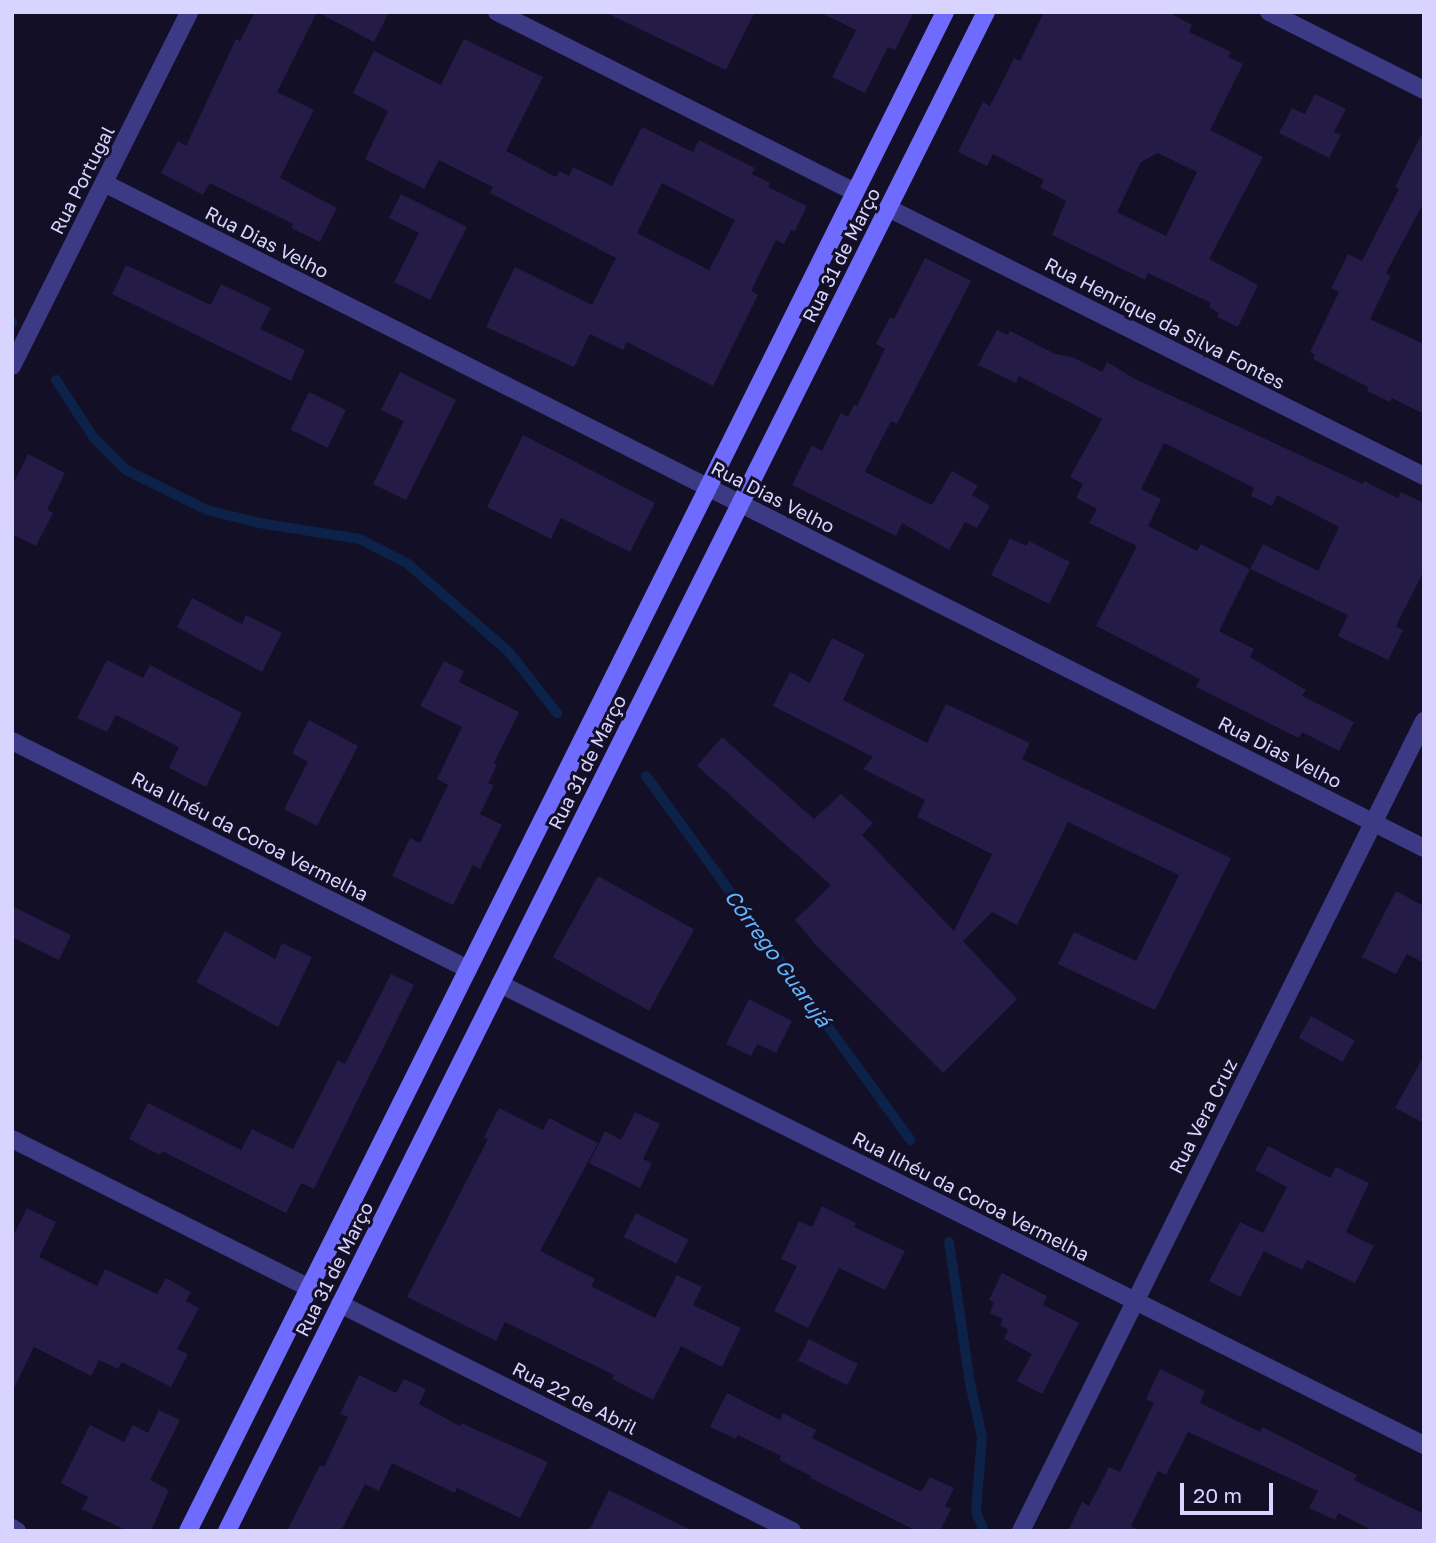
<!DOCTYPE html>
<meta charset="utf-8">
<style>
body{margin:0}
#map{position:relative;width:1436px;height:1543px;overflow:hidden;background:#130f26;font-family:"Golos Text",sans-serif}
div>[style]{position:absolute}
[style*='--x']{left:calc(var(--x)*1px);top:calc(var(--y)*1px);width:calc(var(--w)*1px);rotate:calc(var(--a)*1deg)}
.stream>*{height:10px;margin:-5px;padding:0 5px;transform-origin:5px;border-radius:5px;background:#0c2248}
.building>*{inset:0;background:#241b47;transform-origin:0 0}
.minor>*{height:18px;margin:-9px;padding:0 9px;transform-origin:9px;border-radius:9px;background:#3d3a85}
.tertiary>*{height:18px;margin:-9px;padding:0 9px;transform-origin:9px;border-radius:9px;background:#3d3a85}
.secondary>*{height:18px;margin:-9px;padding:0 9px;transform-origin:9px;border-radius:9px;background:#6f6bff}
span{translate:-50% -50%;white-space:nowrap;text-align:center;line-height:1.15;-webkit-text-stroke:6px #130f26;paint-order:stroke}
.street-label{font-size:19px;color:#d9d4ff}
.water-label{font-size:21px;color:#62b6ff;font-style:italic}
.frame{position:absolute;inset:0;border:14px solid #d9d4ff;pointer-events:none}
.scale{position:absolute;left:1180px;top:1483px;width:93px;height:32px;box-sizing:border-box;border:4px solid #d9d4ff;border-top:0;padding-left:9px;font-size:21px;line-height:24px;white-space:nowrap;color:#d9d4ff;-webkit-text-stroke:5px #130f26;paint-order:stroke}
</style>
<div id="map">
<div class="stream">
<i style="--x:12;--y:322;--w:1;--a:45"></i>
<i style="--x:56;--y:380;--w:69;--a:56.8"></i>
<i style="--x:94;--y:438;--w:45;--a:45"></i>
<i style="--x:126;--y:470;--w:90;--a:26.3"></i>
<i style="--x:207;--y:510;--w:54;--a:14"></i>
<i style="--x:259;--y:523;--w:102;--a:9"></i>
<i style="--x:360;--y:539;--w:54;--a:27.5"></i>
<i style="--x:408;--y:564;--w:134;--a:41.1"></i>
<i style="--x:509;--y:652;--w:78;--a:51.8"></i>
<i style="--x:646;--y:776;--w:450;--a:54"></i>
<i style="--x:949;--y:1242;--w:143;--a:81.5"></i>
<i style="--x:970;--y:1383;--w:55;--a:77.5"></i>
<i style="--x:982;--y:1437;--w:75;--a:94.6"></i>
<i style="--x:976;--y:1512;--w:21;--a:67"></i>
</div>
<div class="building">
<i style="clip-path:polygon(255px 12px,389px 12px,374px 42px,317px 12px,277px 92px,314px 110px,280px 178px,337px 208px,320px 242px,291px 228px,293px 224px,210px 183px,203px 195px,161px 173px,178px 141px,186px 146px,236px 39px,240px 41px)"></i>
<i style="clip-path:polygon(604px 12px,755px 12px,726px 70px)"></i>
<i style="clip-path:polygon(819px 12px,914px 12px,895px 50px,888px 47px,865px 93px,832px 77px,856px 30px)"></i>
<i style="clip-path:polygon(evenodd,1044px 12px,1168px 12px,1192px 25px,1189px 32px,1231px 52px,1228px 57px,1243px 64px,1210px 130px,1263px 157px,1209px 259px,1258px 285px,1238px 327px,1217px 317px,1219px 313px,1209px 307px,1211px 303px,1148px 273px,1145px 280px,1052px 235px,1066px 201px,1040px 187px,1044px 180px,993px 154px,987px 166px,958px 152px,983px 102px,990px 106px,1014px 58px,1020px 61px,1044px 12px,1158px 153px,1197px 172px,1166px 236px,1117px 212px,1141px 162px,1158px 153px)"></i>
<i style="clip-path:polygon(evenodd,464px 39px,543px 77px,506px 151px,556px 177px,559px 171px,569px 176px,573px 167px,612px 186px,642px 127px,693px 152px,699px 140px,755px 168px,752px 174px,770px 183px,768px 187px,807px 206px,795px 231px,791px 230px,784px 244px,776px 240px,751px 291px,758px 295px,713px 386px,627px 342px,623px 350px,590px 334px,574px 367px,486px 327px,515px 267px,592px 305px,616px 258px,490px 193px,493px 187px,439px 160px,424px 189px,365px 159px,388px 111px,353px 93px,374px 51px,441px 85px,464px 39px,662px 183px,735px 220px,709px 270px,637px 233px,662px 183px)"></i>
<i style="clip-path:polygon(1315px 94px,1346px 109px,1334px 132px,1341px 135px,1329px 158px,1279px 133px,1292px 108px,1305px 114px)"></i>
<i style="clip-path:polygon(1424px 130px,1424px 202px,1386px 273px,1391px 276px,1370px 319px,1424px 344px,1424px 414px,1392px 398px,1390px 402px,1367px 391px,1368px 387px,1313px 359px,1315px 355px,1310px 352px,1339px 292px,1331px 288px,1348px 254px,1362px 261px,1399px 189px,1395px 187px)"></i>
<i style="clip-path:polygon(401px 194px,467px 227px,430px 300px,394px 282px,419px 233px,389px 218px)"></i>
<i style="clip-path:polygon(925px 258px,971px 281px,897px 424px,891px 421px,865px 472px,932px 505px,952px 471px,978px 486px,972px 495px,990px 506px,977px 528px,965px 522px,949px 550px,902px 523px,896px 536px,792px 485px,812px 445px,822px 451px,841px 413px,848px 417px,854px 404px,857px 406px,885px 349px,876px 344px,890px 317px,894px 319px)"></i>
<i style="clip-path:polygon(126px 265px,211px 305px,221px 284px,271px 308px,260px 329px,305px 350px,291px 381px,112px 294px)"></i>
<i style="clip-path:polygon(997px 330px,1008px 335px,1010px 331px,1055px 354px,1072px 357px,1102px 372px,1107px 362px,1135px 379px,1363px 484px,1364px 481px,1398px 498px,1401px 492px,1424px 503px,1424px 571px,1396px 626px,1403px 630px,1388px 660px,1338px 636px,1348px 615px,1250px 569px,1263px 544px,1318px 571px,1339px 527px,1277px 495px,1272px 506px,1251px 496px,1254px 488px,1164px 443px,1141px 489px,1161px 499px,1148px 526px,1197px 551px,1201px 544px,1250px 569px,1219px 631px,1254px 649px,1250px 657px,1306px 690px,1302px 696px,1354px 722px,1339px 751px,1302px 732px,1299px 738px,1196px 687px,1200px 679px,1096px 626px,1137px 546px,1089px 523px,1097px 509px,1076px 498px,1083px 484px,1070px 477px,1102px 419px,1019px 376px,1016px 383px,978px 365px)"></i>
<i style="clip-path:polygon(400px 372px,456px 400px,406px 500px,373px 484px,404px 421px,381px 410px)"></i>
<i style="left:309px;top:392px;width:41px;height:42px;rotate:26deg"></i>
<i style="clip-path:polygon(523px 435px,655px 503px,630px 552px,561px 518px,551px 539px,487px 507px)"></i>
<i style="clip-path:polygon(28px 454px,65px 473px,47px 510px,53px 513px,36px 546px,12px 534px,12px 486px)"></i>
<i style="clip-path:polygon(1010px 538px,1026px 546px,1029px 541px,1070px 562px,1049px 604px,991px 575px)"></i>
<i style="clip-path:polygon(192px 598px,242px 624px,246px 615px,282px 633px,262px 672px,177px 627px)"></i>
<i style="clip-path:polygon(832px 638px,865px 654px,843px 700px,927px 743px,946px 704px,1030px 743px,1022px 759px,1231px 858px,1155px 1010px,1058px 964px,1074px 932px,1136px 961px,1179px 875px,1068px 822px,1017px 925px,992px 912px,963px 941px,1017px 999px,943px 1073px,814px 943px,795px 920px,831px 885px,697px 766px,722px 737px,814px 819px,841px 794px,873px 823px,862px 835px,954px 931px,992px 854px,917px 817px,925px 800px,863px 769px,873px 757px,773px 706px,790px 672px,810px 683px)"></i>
<i style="clip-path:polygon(107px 660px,143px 678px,150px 665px,242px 713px,206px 787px,169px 768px,179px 747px,116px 715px,107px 732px,77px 718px)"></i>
<i style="clip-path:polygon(444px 661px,464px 671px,459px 682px,519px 712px,494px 763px,497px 765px,488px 783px,494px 785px,480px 814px,502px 825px,480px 869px,473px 865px,453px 905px,392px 876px,410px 838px,420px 843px,448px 785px,437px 779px,462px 727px,420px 706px)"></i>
<i style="clip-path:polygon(309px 720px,358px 746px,317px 826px,284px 809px,308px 762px,292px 753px)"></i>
<i style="left:598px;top:876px;width:110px;height:93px;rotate:29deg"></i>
<i style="clip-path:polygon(1396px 891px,1424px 906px,1424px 963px,1407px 954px,1396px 974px,1362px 957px)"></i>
<i style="clip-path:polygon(12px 906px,71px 935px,59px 960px,12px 937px)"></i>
<i style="clip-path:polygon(225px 931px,275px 959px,282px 943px,312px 957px,278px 1027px,196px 982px)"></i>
<i style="clip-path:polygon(391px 974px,414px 985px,314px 1189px,301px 1183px,286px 1213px,162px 1151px,160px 1155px,129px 1139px,148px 1103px,241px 1150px,252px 1129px,293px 1149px,338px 1060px,345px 1064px)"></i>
<i style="clip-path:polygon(749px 999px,792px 1021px,776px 1053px,757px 1044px,751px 1056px,726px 1044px)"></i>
<i style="left:1311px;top:1016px;width:50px;height:25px;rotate:29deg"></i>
<i style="clip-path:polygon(1424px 1055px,1424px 1123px,1395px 1108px)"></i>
<i style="clip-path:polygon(499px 1108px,543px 1130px,549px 1118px,598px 1143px,540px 1251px,595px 1279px,591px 1286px,655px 1318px,677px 1275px,702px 1287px,693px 1305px,741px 1328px,722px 1367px,681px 1346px,653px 1400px,612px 1379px,614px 1375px,505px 1322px,496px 1341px,407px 1297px,488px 1139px,484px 1137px)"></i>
<i style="clip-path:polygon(635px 1112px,660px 1124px,643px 1159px,652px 1163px,640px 1188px,589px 1163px,605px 1131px,621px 1140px)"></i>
<i style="clip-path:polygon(1268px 1146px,1330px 1178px,1336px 1167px,1369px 1183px,1346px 1232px,1374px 1246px,1355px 1283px,1307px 1260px,1302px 1270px,1264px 1251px,1240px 1297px,1209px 1281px,1240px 1222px,1263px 1233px,1287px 1187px,1255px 1170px)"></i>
<i style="clip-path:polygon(822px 1206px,856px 1223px,854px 1227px,905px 1251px,885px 1290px,839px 1268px,808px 1328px,774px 1311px,797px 1266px,781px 1259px,799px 1221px,812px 1227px)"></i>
<i style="clip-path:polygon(27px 1208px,56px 1222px,39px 1257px,97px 1286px,105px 1269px,157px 1294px,166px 1278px,191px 1292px,186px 1301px,199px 1308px,177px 1349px,188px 1354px,171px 1387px,122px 1362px,118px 1369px,99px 1360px,91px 1376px,34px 1347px,12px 1392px,12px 1238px)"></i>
<i style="left:636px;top:1213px;width:59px;height:27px;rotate:27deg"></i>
<i style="clip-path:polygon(1002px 1273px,1047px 1296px,1043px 1305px,1079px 1323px,1042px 1394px,1017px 1381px,1032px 1354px,1004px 1339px,1008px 1330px,1000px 1325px,1003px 1319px,990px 1313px,994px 1302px,989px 1300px)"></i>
<i style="left:809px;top:1339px;width:55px;height:24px;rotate:27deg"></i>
<i style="clip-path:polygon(1160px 1369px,1205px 1391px,1200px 1403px,1260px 1432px,1262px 1427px,1357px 1475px,1354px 1480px,1424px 1514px,1424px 1531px,1374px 1531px,1338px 1513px,1335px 1520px,1309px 1508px,1318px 1491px,1188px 1432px,1166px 1475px,1158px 1471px,1131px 1526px,1140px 1531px,1068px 1531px,1082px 1502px,1089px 1506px,1109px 1467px,1120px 1472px,1154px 1403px,1146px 1399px)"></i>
<i style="clip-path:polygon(359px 1375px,396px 1393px,404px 1379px,426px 1389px,419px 1404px,460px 1426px,461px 1423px,548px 1462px,520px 1518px,457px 1488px,455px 1493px,392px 1463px,379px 1491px,365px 1484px,341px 1531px,287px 1531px,320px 1465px,324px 1467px,348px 1417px,340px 1414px)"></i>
<i style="clip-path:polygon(727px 1393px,780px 1420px,783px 1413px,816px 1430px,812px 1438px,921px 1492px,930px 1477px,954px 1488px,945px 1506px,951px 1509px,940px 1531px,917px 1531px,810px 1478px,811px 1476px,779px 1460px,781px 1456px,738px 1435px,736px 1439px,710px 1427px)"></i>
<i style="clip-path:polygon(159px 1410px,180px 1420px,150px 1480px,169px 1490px,151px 1531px,127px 1531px,82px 1509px,88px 1497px,61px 1483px,90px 1425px,124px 1442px,133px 1425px,148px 1433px)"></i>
<i style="clip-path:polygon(609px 1490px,693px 1531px,589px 1531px)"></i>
</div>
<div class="minor">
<i style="--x:497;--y:12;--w:401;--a:26.7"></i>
<i style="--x:1269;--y:12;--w:174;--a:26.7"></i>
<i style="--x:104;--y:183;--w:1478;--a:26.74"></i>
<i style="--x:888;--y:208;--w:599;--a:26.57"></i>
<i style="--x:12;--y:741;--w:510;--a:26.57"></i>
<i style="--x:500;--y:984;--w:1033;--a:26.52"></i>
<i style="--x:12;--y:1139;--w:332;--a:26.6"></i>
<i style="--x:340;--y:1304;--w:506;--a:26.67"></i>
<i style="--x:12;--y:1528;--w:6;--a:31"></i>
<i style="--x:1021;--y:1531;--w:905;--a:-63.55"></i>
</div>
<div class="tertiary">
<i style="--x:12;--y:366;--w:396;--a:-63.4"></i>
</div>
<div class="secondary">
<i style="--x:188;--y:1531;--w:1697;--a:-63.51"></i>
<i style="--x:227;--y:1531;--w:1698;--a:-63.45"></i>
</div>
<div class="street-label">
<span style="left:82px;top:180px;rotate:-63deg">Rua Portugal</span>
<span style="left:267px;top:242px;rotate:27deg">Rua Dias Velho</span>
<span style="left:841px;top:255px;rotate:-63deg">Rua 31 de Março</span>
<span style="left:1165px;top:323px;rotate:27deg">Rua Henrique da Silva Fontes</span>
<span style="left:773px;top:497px;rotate:27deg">Rua Dias Velho</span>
<span style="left:1280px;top:752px;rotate:27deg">Rua Dias Velho</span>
<span style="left:587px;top:762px;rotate:-63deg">Rua 31 de Março</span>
<span style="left:250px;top:836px;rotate:27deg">Rua Ilhéu da Coroa Vermelha</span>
<span style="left:1203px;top:1116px;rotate:-63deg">Rua Vera Cruz</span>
<span style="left:971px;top:1196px;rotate:27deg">Rua Ilhéu da Coroa Vermelha</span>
<span style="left:334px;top:1269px;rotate:-63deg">Rua 31 de Março</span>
<span style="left:575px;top:1398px;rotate:27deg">Rua 22 de Abril</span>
</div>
<div class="water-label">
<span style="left:778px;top:958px;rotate:54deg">Córrego Guarujá</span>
</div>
<div class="frame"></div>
<div class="scale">20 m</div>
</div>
